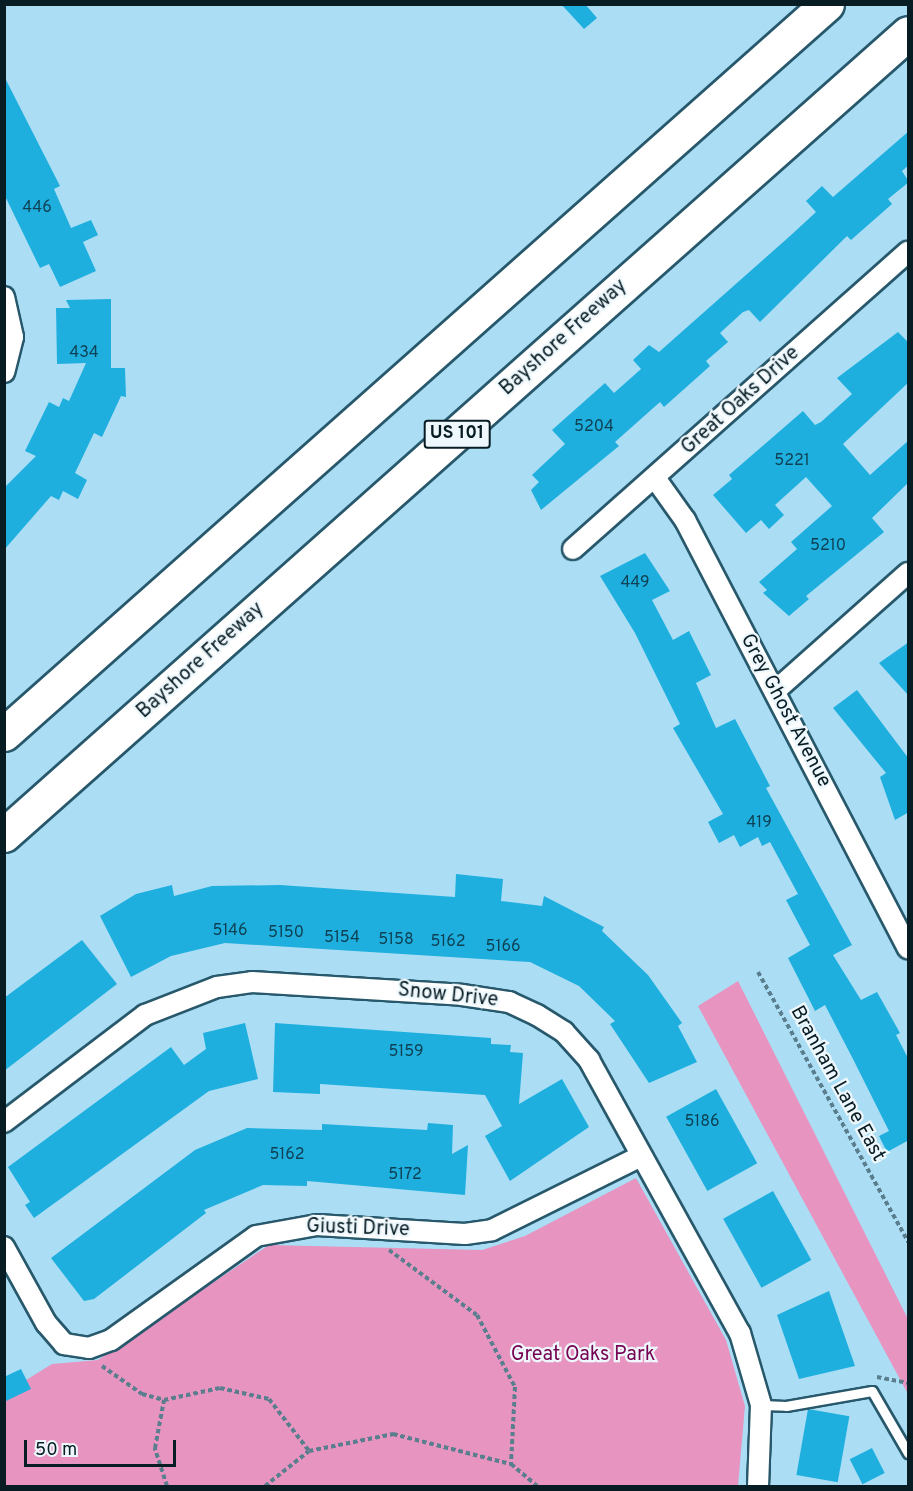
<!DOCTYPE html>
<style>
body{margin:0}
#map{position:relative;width:913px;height:1491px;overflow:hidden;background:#abdef4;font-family:Overpass,sans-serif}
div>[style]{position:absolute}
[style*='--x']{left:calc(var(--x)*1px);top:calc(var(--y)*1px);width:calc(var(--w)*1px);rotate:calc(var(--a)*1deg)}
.green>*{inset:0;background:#e794c0}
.building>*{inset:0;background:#1fafdf;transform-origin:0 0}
.path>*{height:4px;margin-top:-2px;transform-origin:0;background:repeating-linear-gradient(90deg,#5a7e8d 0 4.5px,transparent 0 7.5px)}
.roads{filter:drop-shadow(2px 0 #28586b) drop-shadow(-2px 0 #28586b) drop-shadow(0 2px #28586b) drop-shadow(0 -2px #28586b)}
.service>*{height:9px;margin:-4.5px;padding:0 4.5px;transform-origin:4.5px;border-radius:4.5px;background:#fff}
.minor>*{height:20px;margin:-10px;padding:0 10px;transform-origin:10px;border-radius:10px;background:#fff}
.motorway>*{height:33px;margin:-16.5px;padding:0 16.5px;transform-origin:16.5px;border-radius:16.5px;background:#fff}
span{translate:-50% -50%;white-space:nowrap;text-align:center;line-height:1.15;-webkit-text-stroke:4.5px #eef8fc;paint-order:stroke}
.number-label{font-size:16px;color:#0e4153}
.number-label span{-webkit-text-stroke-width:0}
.shield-label span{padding:2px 4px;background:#eef8fc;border:2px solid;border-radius:4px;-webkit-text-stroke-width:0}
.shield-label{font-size:18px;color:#081c24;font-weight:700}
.street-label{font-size:20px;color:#081c24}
.park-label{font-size:20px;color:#760051}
.frame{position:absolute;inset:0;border:6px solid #081c24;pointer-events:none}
.scale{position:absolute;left:24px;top:1440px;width:152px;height:27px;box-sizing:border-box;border:3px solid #081c24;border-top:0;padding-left:8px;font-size:18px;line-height:21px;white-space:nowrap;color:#081c24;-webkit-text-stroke:4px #eef8fc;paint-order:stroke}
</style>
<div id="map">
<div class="green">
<i style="clip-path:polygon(738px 981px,908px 1319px,908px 1394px,698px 1006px)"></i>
<i style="clip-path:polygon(636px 1178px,726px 1340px,745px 1406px,738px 1486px,5px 1486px,5px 1393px,52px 1364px,98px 1360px,269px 1245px,482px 1250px,525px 1236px)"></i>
</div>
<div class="building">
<i style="clip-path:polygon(561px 4px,585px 4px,597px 18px,584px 29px)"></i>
<i style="clip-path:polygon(4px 76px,60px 186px,54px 189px,71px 228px,91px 220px,98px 235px,83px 242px,96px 271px,60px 287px,49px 264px,40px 268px,4px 194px)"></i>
<i style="clip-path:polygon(909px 131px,909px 165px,902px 171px,909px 182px,888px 199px,892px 204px,851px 240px,847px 236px,760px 322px,749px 310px,743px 312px,720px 333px,728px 342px,706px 361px,710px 366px,664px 407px,660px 402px,615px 442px,619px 446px,541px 510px,531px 490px,539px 482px,532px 475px,565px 444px,552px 430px,605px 383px,614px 393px,641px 369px,633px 360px,649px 345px,659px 352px,790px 236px,816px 212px,806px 201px,822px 186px,833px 197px)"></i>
<i style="clip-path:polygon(111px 299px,111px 368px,125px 368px,126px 397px,121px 396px,102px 437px,94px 433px,75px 473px,87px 480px,78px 499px,63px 491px,59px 500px,51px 496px,4px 550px,4px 488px,36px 456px,25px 451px,49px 402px,59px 407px,63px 398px,69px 401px,86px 363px,57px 364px,56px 308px,70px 308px,66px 300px)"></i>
<i style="clip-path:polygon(898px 332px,909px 343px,909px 382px,843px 444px,870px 475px,909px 440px,909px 482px,872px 518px,884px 532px,806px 596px,809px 599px,789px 616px,763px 593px,767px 590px,759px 582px,797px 549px,791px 542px,832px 506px,806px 477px,775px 505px,784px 515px,769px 529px,761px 520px,746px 533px,713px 495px,732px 479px,729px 475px,803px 411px,815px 425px,821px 422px,852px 394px,837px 378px)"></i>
<i style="clip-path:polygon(645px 553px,670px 591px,652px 600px,673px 640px,689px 631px,711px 675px,696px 683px,716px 728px,735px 719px,770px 786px,766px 788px,852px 945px,833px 955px,861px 1000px,877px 992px,900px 1033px,896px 1035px,909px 1060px,909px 1140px,887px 1152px,879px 1136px,889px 1131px,854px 1061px,825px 1005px,815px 1011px,788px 958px,810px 945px,786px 900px,798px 894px,770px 842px,762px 846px,758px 837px,740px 847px,734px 835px,719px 843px,708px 822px,723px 814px,673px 728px,680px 724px,635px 633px,600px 576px)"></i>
<i style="clip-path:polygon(909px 642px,909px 696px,879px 663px)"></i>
<i style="clip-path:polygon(857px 690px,909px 759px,909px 812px,895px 820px,880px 777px,886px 773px,833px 708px)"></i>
<i style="clip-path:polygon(456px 874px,503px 879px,501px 901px,542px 906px,544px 896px,604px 927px,602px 931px,648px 975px,682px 1023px,678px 1026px,697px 1062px,649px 1083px,610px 1024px,615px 1021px,579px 986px,530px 962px,225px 943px,171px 956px,131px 977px,100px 916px,136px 894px,172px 885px,174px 896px,212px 886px,280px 885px,455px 897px)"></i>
<i style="clip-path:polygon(82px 940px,117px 984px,4px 1071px,4px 998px)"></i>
<i style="clip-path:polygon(245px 1023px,258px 1079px,209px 1091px,34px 1218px,25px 1205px,30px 1202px,8px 1167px,171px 1047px,184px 1065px,206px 1049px,203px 1033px)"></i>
<i style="clip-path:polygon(275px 1023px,491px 1038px,491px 1044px,511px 1045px,510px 1052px,523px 1053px,519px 1104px,562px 1079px,589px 1127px,510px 1181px,485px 1136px,502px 1126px,485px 1095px,320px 1084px,320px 1094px,273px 1092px)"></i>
<i style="left:716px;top:1089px;width:85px;height:57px;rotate:61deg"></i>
<i style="clip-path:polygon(428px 1123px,453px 1125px,452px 1154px,468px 1145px,465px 1195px,307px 1181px,307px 1186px,263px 1185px,204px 1210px,206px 1213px,94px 1299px,84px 1301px,51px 1258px,195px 1150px,247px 1128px,322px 1130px,322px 1124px,427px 1130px)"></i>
<i style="left:773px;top:1191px;width:79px;height:57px;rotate:61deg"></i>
<i style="clip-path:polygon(829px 1291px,855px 1366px,799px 1379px,777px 1315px)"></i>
<i style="clip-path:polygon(21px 1369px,31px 1389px,4px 1402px,4px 1377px)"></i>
<i style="left:808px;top:1409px;width:42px;height:67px;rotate:10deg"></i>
<i style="left:872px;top:1448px;width:28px;height:25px;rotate:63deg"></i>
</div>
<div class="path">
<i style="--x:758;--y:972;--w:309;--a:60.9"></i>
<i style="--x:389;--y:1250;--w:109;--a:36.5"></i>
<i style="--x:477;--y:1315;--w:81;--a:62.2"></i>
<i style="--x:515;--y:1387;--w:77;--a:93"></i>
<i style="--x:102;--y:1366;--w:49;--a:35"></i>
<i style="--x:142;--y:1394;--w:23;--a:15"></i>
<i style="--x:877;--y:1377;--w:32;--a:11"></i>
<i style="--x:167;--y:1486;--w:40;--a:-108"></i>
<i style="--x:155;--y:1448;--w:49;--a:-79.4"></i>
<i style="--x:164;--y:1400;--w:57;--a:-12.1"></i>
<i style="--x:220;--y:1388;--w:50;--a:12.7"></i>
<i style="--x:269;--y:1399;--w:66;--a:52.4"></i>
<i style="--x:265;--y:1486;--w:56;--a:-38.5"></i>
<i style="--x:309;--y:1451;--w:86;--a:-11.4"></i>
<i style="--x:393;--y:1434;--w:122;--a:14.3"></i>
<i style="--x:511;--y:1464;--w:34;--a:40"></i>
</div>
<div class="roads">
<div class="service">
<i style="--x:761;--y:1405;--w:25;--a:2"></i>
<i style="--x:786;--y:1406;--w:87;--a:-9.9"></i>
<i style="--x:872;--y:1391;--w:72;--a:59.9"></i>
</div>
<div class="minor">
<i style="--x:4;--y:297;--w:41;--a:77.3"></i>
<i style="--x:13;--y:337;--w:36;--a:104"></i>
<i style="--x:655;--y:478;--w:52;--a:54.5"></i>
<i style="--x:685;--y:520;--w:483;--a:62.5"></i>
<i style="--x:573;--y:549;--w:448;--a:-41.6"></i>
<i style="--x:775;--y:691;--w:178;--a:-41.6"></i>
<i style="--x:4;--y:1122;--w:177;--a:-37.2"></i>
<i style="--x:145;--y:1015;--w:77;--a:-21.3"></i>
<i style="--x:217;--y:987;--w:35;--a:-8"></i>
<i style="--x:252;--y:982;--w:210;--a:3.5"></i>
<i style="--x:462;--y:995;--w:48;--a:8.5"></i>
<i style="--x:509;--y:1002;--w:31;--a:25"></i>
<i style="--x:537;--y:1015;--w:32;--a:32"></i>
<i style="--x:564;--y:1032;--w:38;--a:48"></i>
<i style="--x:589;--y:1060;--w:312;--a:61.1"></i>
<i style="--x:740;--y:1333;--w:75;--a:73.7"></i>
<i style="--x:761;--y:1405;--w:81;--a:92.1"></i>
<i style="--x:4;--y:1247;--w:87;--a:61.1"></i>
<i style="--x:46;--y:1323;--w:28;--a:49"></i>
<i style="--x:64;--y:1344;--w:25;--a:9"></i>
<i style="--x:89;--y:1348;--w:23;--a:-20"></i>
<i style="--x:111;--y:1340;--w:178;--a:-35.6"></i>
<i style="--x:256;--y:1236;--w:62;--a:-10.2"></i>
<i style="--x:317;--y:1225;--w:148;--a:3.5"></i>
<i style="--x:465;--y:1234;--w:27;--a:-8"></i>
<i style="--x:492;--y:1230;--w:166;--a:-26.4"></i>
</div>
<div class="motorway">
<i style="--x:4;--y:734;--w:1100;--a:-41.57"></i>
<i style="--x:4;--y:835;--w:1208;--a:-41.58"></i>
</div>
</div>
<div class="number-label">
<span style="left:37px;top:208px">446</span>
<span style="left:84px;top:353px">434</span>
<span style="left:594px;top:427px">5204</span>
<span style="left:792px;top:461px">5221</span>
<span style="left:828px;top:546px">5210</span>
<span style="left:635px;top:583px">449</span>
<span style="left:759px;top:823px">419</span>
<span style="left:230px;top:931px">5146</span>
<span style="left:286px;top:933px">5150</span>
<span style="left:342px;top:938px">5154</span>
<span style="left:396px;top:940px">5158</span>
<span style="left:448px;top:942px">5162</span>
<span style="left:503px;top:947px">5166</span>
<span style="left:406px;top:1052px">5159</span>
<span style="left:702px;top:1122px">5186</span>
<span style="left:287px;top:1155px">5162</span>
<span style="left:405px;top:1175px">5172</span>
</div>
<div class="shield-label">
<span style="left:457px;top:434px">US 101</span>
</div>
<div class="street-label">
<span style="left:564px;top:338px;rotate:-42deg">Bayshore Freeway</span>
<span style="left:741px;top:401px;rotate:-42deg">Great Oaks Drive</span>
<span style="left:201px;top:661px;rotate:-42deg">Bayshore Freeway</span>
<span style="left:785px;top:711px;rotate:62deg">Grey Ghost Avenue</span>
<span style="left:448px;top:996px;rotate:6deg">Snow Drive</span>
<span style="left:837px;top:1084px;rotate:61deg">Branham Lane East</span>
<span style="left:358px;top:1229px;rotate:2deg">Giusti Drive</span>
</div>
<div class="park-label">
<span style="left:583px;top:1355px">Great Oaks Park</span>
</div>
<div class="frame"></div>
<div class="scale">50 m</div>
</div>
